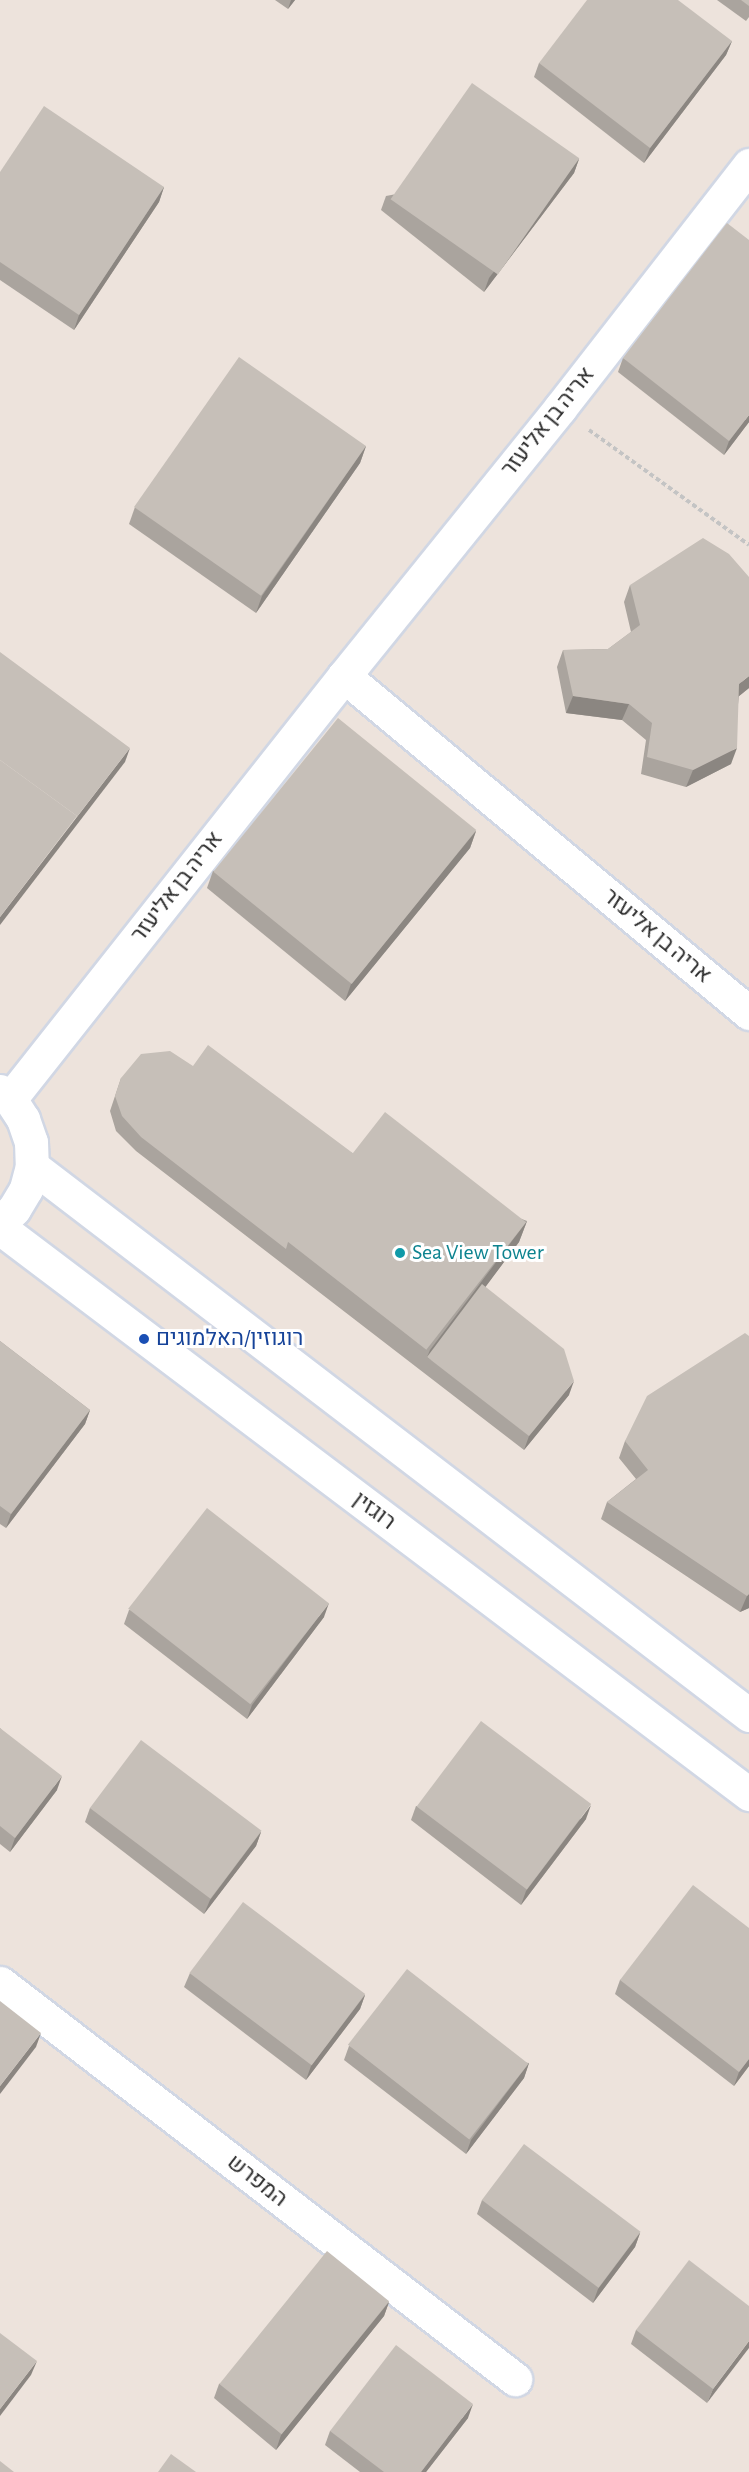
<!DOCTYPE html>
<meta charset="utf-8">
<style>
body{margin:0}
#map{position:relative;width:749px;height:2472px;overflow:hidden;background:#ede3dc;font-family:"Alegreya Sans",Heebo,sans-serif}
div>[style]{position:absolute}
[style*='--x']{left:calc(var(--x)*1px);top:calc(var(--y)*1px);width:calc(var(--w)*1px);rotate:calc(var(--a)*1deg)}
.path>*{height:4px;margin-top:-2px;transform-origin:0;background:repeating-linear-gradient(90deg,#c4c4c4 0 4.5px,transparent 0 7.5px)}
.roads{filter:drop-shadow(2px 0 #d1d7e4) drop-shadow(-2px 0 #d1d7e4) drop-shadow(0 2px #d1d7e4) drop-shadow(0 -2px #d1d7e4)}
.minor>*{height:33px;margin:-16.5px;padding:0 16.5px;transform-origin:16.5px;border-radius:16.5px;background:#fff}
.tertiary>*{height:33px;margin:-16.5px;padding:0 16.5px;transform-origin:16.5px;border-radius:16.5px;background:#fff}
.wall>*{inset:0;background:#aaa49e}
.shaded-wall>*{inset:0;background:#8b8681}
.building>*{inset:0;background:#c6bfb8;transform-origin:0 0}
.dots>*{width:16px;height:16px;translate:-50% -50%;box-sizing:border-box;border:3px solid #fff;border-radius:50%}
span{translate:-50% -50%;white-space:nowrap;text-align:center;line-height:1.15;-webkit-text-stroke:6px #fff;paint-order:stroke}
.street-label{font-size:22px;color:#2b2b2b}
.culture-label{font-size:22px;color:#0d838f}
.left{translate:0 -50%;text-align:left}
.transit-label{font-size:22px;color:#164399}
</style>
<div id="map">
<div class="path">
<i style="--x:589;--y:430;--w:197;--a:35.7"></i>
</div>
<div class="roads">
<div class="minor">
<i style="--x:344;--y:676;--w:527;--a:39.76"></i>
<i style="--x:10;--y:1099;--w:539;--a:-51.71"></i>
<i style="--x:344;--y:676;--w:344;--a:-51.1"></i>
<i style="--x:560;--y:408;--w:308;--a:-52.1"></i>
<i style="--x:0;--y:1983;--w:650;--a:37.56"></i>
</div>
<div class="tertiary">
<i style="--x:0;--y:1091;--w:13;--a:39"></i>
<i style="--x:10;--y:1099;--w:24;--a:57"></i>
<i style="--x:23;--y:1119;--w:24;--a:71"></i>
<i style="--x:31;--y:1142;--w:24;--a:88"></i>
<i style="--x:32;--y:1166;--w:24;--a:105"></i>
<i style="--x:26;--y:1189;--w:23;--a:121"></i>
<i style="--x:14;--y:1209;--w:20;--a:135"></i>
<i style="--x:32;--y:1166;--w:903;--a:37.44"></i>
<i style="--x:0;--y:1228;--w:939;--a:37.08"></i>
</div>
</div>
<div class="wall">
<i style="clip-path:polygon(275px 0,295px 0,288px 9px)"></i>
<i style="clip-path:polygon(717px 0,749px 0,749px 17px,746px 21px)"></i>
<i style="clip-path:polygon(732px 41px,726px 55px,644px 163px,534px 77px,539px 63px)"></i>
<i style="clip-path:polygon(579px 159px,574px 173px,484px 292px,381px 210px,386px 196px)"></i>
<i style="clip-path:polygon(0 172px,164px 187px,159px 202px,74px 330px,0 280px)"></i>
<i style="clip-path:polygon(623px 358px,749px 422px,724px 455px,618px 372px)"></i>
<i style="clip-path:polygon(366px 446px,360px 463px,256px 613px,129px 524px,135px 507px)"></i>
<i style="clip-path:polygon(630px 585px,749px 688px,739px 696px,731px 764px,686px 787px,641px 774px,646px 740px,622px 720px,566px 713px,557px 667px,563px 650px,608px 649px,631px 632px,624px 602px)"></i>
<i style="clip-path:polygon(476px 831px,470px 848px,345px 1001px,207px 888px,213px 871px)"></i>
<i style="clip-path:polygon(193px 1066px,354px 1154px,527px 1221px,519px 1242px,485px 1287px,569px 1395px,524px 1450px,136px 1151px,116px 1131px,110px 1111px,121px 1078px)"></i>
<i style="clip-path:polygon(749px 1336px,749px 1608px,740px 1612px,601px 1519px,607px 1502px,636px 1479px,619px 1458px,625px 1441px)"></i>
<i style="clip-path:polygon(0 1341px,90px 1410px,85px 1424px,6px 1528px,0 1524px)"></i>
<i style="clip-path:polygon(129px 1610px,324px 1617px,247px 1719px,124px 1624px)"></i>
<i style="clip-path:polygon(0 1728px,57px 1790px,10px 1852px,0 1844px)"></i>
<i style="clip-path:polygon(416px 1806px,586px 1819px,521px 1905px,411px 1820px)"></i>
<i style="clip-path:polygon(90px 1808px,261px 1832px,256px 1846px,204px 1914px,85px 1822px)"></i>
<i style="clip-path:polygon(749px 1928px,749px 2066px,734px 2086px,615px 1994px,620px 1980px)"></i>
<i style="clip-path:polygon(190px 1973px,365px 1995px,360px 2009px,306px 2080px,184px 1987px)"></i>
<i style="clip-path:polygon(349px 2046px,529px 2063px,524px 2078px,466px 2154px,344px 2060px)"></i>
<i style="clip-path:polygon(482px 2200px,640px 2233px,635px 2247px,593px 2303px,477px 2214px)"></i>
<i style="clip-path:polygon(389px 2302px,384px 2316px,276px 2450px,214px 2398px,219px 2384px)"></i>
<i style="clip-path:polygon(749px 2306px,707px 2403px,631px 2344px,636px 2330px)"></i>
<i style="clip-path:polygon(468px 2418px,426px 2472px,360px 2472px,325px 2445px,330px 2431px)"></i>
</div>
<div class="shaded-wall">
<i style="clip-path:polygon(291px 0,295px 0,288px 9px)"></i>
<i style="clip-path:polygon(732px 41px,726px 55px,644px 163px,650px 148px)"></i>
<i style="clip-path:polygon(579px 159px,574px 173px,484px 292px,489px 278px)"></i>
<i style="clip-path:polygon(164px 187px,159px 202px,74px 330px,79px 315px)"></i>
<i style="clip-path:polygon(749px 415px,749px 422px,724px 455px,729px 441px)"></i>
<i style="clip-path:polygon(366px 446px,360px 463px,256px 613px,262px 596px)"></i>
<i style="clip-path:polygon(749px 676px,749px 688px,733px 701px,739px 684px)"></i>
<i style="clip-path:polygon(573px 696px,629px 704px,622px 720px,566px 713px)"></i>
<i style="clip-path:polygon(130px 748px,125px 762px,0 925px,0 917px)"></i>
<i style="clip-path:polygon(737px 748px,731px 764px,686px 787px,693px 770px)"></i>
<i style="clip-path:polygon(476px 831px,470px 848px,345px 1001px,351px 984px)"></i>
<i style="clip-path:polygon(527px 1221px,519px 1242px,431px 1360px,427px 1357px,430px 1350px)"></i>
<i style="clip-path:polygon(574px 1381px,569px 1395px,524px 1450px,529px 1436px)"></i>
<i style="clip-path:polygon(90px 1410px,85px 1424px,6px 1528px,11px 1514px)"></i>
<i style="clip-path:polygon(749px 1594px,749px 1608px,740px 1612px,747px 1596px)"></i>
<i style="clip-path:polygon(329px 1603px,324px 1617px,247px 1719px,252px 1705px)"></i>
<i style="clip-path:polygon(62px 1776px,57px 1790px,10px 1852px,15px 1838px)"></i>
<i style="clip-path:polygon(591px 1805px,586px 1819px,521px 1905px,526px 1891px)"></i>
<i style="clip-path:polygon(261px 1832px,256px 1846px,204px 1914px,210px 1900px)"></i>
<i style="clip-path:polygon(365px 1995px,360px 2009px,306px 2080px,311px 2066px)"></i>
<i style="clip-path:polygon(41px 2033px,36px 2047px,0 2094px,0 2086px)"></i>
<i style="clip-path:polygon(749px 2059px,749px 2066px,734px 2086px,739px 2072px)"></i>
<i style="clip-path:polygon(529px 2063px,524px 2078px,466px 2154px,471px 2140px)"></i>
<i style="clip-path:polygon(640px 2233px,635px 2247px,593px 2303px,598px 2289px)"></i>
<i style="clip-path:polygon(389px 2302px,384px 2316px,276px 2450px,281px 2435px)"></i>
<i style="clip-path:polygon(749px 2341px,749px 2348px,707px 2403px,713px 2389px)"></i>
<i style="clip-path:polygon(37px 2361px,31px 2375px,0 2416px,0 2409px)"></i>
<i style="clip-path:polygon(473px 2404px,468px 2418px,426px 2472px,421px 2472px)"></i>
</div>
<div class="building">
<i style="clip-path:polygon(587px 0,678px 0,732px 41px,650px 148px,539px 63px)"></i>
<i style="clip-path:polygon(741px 0,749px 0,749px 6px)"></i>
<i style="left:472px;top:83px;width:131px;height:142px;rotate:35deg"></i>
<i style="clip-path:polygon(44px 106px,164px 187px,79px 315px,0 262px,0 172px)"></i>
<i style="clip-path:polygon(727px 223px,749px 240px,749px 415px,729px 441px,623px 358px)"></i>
<i style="left:239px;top:357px;width:155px;height:183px;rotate:35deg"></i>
<i style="clip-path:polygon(703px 538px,729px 554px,749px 577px,749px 676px,739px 684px,737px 748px,693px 770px,647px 757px,652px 723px,629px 704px,573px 696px,563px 650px,608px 649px,640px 625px,630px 585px)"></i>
<i style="clip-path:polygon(0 652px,130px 748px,76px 818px,77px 816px,0 760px)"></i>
<i style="left:338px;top:718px;width:178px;height:198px;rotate:39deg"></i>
<i style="clip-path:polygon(0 760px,77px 816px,0 917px)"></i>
<i style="clip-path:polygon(208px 1045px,354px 1154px,288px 1242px,286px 1249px,141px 1137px,122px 1116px,115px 1096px,121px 1078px,141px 1054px,170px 1051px,193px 1066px)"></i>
<i style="left:385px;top:1112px;width:179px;height:162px;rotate:38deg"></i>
<i style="clip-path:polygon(482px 1284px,564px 1349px,574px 1381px,529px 1436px,427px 1357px)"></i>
<i style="clip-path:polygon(745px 1333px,749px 1336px,749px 1594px,747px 1596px,607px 1502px,648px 1470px,625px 1441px,647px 1396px)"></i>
<i style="clip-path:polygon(0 1341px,90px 1410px,11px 1514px,0 1506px)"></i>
<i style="left:207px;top:1508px;width:155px;height:128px;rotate:38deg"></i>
<i style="left:481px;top:1721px;width:138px;height:107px;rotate:37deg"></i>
<i style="clip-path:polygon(0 1728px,62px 1776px,15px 1838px,0 1826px)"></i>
<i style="left:141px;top:1740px;width:151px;height:85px;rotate:37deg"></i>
<i style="clip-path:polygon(693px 1885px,749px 1928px,749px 2059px,739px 2072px,620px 1980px)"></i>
<i style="left:243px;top:1902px;width:153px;height:89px;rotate:37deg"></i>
<i style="left:407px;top:1969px;width:154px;height:96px;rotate:38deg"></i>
<i style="clip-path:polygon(0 2001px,41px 2033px,0 2086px)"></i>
<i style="left:524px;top:2144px;width:146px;height:70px;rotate:37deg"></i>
<i style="left:327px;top:2251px;width:80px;height:171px;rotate:39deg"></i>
<i style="clip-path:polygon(689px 2260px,749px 2306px,749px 2341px,713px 2389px,636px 2330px)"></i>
<i style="clip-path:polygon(0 2333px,37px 2361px,0 2409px)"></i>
<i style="clip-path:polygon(396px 2345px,473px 2404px,421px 2472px,384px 2472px,330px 2431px)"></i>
<i style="clip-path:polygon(171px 2454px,196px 2472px,158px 2472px)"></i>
<i style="clip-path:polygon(0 2461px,14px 2472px,0 2472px)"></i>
</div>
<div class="dots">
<i style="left:400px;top:1253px;background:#0f9aa8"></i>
<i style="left:144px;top:1339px;background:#1a4fb4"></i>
</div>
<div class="street-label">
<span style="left:548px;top:422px;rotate:-51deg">אריה בן אליעזר</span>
<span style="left:177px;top:887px;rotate:-52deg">אריה בן אליעזר</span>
<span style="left:657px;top:936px;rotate:40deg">אריה בן אליעזר</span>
<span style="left:374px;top:1511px;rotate:37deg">רוגזין</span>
<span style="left:257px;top:2181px;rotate:38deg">המפרש</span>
</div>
<div class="culture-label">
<span class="left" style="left:412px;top:1253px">Sea View Tower</span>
</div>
<div class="transit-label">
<span class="left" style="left:156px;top:1339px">רוגוזין/האלמוגים</span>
</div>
</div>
